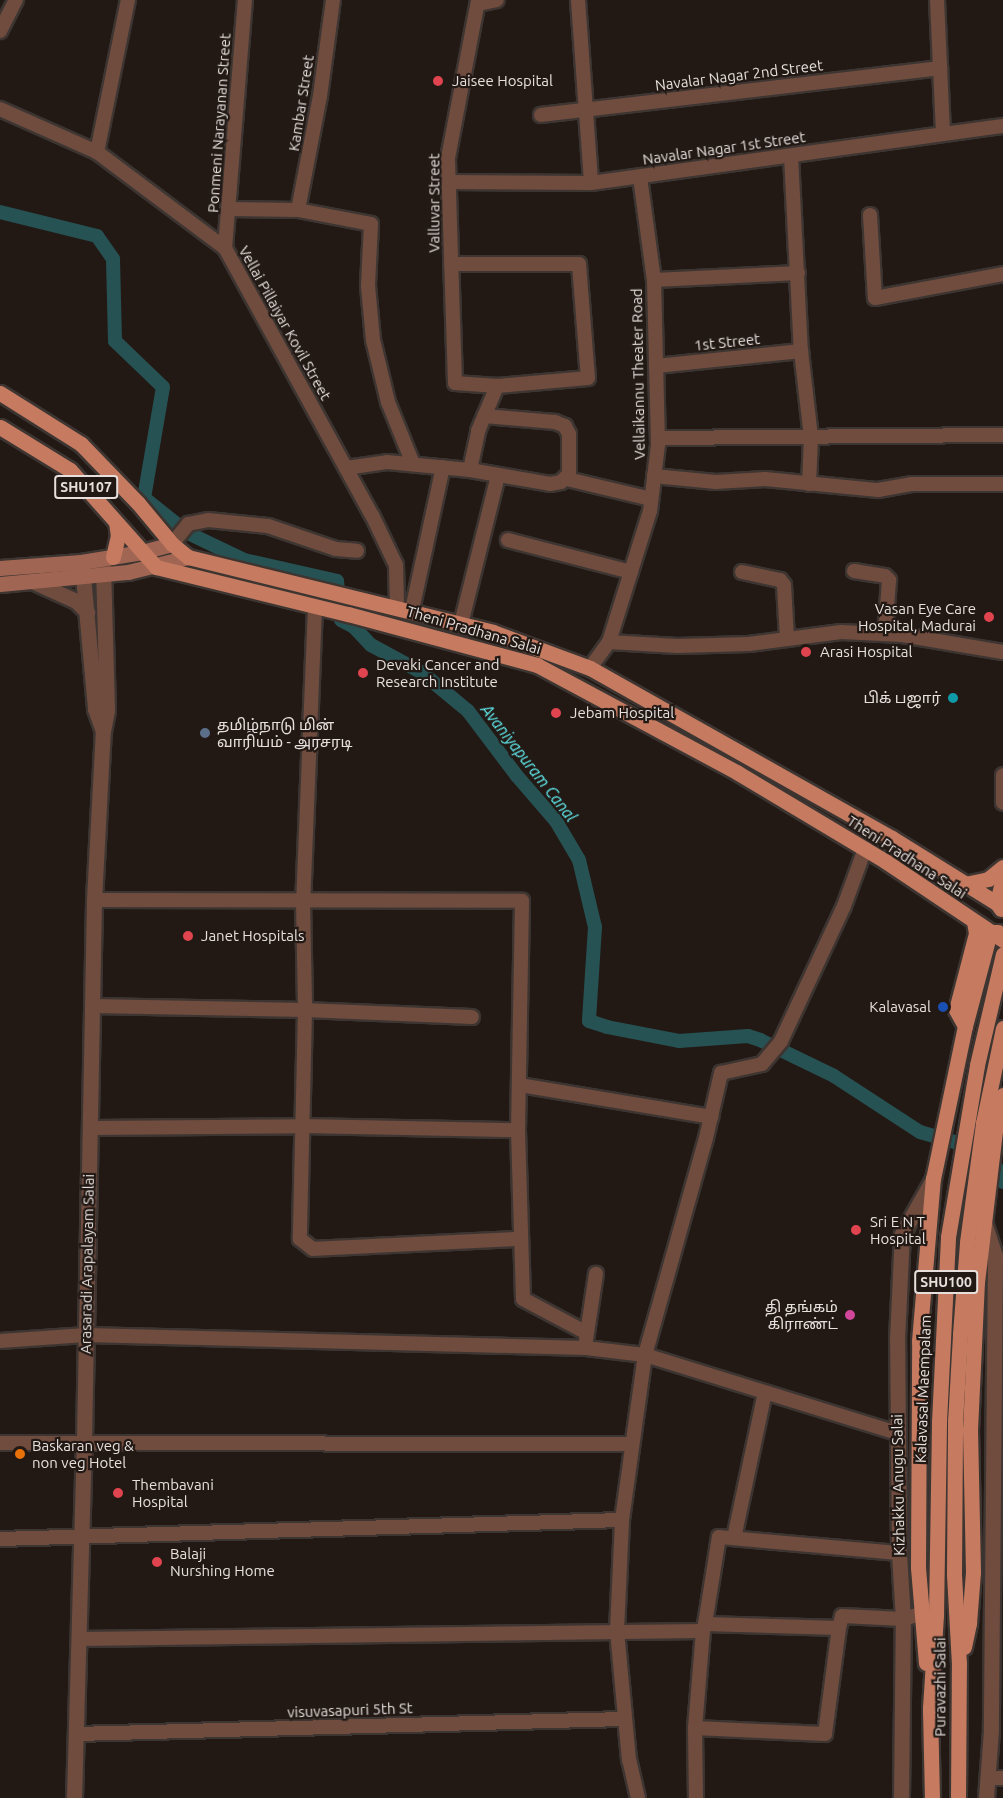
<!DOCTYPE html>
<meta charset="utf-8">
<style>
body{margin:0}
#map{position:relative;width:1003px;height:1798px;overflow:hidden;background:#221915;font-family:Ubuntu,"Noto Sans Tamil",sans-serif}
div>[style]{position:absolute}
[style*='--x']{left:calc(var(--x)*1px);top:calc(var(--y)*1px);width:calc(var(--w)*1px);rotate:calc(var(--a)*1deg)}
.canal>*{height:14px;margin:-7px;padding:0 7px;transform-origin:7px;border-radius:7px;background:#275253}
.roads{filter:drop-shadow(2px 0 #3d3531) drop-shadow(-2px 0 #3d3531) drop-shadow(0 2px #3d3531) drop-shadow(0 -2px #3d3531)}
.minor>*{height:14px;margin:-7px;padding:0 7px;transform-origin:7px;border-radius:7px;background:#704c3f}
.tertiary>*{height:15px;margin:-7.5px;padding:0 7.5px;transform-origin:7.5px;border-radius:7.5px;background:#704c3f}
.secondary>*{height:15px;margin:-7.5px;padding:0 7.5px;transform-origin:7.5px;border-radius:7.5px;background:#a16653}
.primary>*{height:15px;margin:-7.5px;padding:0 7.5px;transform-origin:7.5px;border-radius:7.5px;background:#c67b61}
.dots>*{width:16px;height:16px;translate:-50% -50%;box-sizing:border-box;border:3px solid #221915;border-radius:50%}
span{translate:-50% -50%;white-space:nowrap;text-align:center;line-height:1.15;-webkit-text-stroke:4.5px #221915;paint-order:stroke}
.shield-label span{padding:2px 4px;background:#221915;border:2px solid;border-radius:4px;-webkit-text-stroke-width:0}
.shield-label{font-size:14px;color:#e6dfdc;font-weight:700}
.street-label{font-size:15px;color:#e6dfdc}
.poi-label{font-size:15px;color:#e6dfdc}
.left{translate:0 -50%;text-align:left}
.right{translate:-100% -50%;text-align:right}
.water-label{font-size:16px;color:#60ecee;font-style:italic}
</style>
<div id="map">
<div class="canal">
<i style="--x:0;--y:212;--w:100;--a:13.9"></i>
<i style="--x:97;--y:236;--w:28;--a:55"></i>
<i style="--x:113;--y:259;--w:82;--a:88.6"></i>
<i style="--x:115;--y:341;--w:66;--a:43.8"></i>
<i style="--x:163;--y:387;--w:113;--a:99.7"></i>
<i style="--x:144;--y:498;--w:56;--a:38.5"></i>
<i style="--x:188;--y:533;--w:62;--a:25.7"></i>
<i style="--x:244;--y:560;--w:95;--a:12.7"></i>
<i style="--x:337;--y:581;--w:39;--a:84"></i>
<i style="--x:341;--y:620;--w:15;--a:28"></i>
<i style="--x:354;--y:627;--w:25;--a:47"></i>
<i style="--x:371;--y:645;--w:57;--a:28.4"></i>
<i style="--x:421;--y:672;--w:61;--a:39.7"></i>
<i style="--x:468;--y:711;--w:81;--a:53"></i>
<i style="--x:517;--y:776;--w:60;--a:49.1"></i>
<i style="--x:556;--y:821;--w:45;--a:59.5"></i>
<i style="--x:579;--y:860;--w:69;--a:76.6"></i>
<i style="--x:595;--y:927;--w:94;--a:93.7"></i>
<i style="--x:589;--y:1021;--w:19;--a:18"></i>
<i style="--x:607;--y:1027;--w:73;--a:11"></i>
<i style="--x:679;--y:1041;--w:69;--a:-4.1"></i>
<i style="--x:748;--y:1036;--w:13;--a:18"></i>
<i style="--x:760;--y:1040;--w:82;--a:25.9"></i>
<i style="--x:834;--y:1076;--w:103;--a:33.1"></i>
<i style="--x:920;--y:1132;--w:72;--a:16.2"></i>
<i style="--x:989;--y:1152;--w:33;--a:65"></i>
</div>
<div class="roads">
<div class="minor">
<i style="--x:578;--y:0;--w:183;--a:85.9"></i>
<i style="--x:937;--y:0;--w:134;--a:87.4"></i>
<i style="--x:478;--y:4;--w:19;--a:-12"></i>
<i style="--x:0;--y:31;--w:35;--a:-63"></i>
<i style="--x:0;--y:109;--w:106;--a:23.9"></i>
<i style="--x:97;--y:152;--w:160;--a:36.9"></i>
<i style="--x:225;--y:248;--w:305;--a:61.2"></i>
<i style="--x:372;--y:515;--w:55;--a:64.4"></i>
<i style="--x:396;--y:565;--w:41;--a:88.6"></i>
<i style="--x:541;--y:115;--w:402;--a:-6.7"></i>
<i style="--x:97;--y:152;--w:155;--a:-78.5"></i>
<i style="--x:791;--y:156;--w:195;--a:87.1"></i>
<i style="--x:801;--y:351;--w:87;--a:83.4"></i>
<i style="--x:811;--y:437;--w:47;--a:92.4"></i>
<i style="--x:640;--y:177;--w:104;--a:82.3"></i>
<i style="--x:448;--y:182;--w:143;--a:0.4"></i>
<i style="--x:591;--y:183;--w:416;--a:-7.9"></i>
<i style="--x:229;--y:209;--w:69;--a:0.8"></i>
<i style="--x:298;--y:210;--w:74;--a:10.9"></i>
<i style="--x:371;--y:224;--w:62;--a:92.8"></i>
<i style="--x:368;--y:286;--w:54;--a:84.7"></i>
<i style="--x:373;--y:340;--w:64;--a:76.4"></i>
<i style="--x:388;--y:402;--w:67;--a:68"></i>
<i style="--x:298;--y:210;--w:116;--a:-79.1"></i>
<i style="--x:320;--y:96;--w:97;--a:-82.3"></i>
<i style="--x:870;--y:215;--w:83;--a:86.6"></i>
<i style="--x:875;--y:298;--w:130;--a:-10.6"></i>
<i style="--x:225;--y:248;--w:249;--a:-85.4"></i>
<i style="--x:451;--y:264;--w:128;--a:0"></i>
<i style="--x:579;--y:264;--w:114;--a:85.5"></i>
<i style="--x:588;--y:378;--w:91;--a:175"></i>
<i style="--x:497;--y:386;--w:42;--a:-175.9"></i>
<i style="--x:455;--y:383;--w:225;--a:-91.8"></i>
<i style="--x:448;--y:158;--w:161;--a:-79.2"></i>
<i style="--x:798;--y:273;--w:144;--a:177.2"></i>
<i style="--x:654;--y:280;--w:165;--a:88.6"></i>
<i style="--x:658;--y:445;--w:66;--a:96.9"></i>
<i style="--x:650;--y:511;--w:137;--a:107.4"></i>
<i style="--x:609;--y:642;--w:68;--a:3.4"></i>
<i style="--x:677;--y:646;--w:72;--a:-1.6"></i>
<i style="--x:749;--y:644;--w:93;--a:-7.4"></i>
<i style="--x:841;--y:632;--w:61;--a:2.8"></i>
<i style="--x:902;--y:635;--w:102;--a:9.6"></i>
<i style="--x:656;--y:366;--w:146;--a:-5.9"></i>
<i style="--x:658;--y:438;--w:345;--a:-0.5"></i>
<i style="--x:346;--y:468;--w:41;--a:-8.3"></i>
<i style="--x:387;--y:462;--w:83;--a:5.5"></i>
<i style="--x:470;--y:470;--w:40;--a:-78"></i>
<i style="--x:478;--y:431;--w:49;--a:-67.1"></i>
<i style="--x:470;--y:470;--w:81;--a:9.9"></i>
<i style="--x:550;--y:484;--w:11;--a:-10"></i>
<i style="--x:561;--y:482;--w:11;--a:-45"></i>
<i style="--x:569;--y:474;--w:40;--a:-90"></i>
<i style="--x:569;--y:434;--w:9;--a:-117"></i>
<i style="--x:565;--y:426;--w:11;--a:-158"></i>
<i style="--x:555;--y:422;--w:71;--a:-175.2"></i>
<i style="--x:654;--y:476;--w:62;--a:5.5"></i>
<i style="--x:716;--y:482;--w:49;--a:-3.5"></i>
<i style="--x:765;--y:479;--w:114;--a:5.6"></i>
<i style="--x:878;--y:490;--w:35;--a:-10"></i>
<i style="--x:912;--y:484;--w:91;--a:0"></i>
<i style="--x:567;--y:479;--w:86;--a:13.4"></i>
<i style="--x:508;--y:540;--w:127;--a:14.6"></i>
<i style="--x:172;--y:544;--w:26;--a:-51"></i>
<i style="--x:188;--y:524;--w:20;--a:-11"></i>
<i style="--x:208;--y:520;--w:60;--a:5.7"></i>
<i style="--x:268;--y:526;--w:72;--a:18.7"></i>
<i style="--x:336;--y:549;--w:21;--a:5"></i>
<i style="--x:854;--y:571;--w:31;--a:9"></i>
<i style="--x:885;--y:576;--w:6;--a:45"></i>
<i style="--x:889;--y:580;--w:54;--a:94.2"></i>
<i style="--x:742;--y:572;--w:39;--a:12"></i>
<i style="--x:780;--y:580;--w:6;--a:51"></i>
<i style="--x:784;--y:585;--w:54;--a:86.8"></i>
<i style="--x:315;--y:607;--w:294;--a:92.3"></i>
<i style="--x:303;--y:901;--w:109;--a:88.9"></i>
<i style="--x:305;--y:1010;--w:229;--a:91.3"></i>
<i style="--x:300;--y:1239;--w:16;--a:38"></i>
<i style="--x:313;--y:1249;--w:206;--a:-2.8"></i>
<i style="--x:412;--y:610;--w:146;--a:-77.8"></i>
<i style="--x:461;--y:624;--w:153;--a:-76"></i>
<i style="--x:590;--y:668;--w:32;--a:-54"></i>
<i style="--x:94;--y:900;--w:428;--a:0.1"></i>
<i style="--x:522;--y:901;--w:229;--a:91"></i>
<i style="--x:518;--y:1130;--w:169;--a:88.3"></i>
<i style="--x:523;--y:1299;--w:70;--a:28"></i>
<i style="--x:92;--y:1006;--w:213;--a:1.1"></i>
<i style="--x:305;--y:1010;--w:167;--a:2.4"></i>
<i style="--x:520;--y:1085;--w:194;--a:9.5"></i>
<i style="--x:90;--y:1128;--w:212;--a:-0.5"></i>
<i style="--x:302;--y:1126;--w:216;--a:1.1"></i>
<i style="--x:586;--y:1340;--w:67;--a:-81.4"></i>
<i style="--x:0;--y:1341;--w:86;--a:-4"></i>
<i style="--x:86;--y:1335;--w:500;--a:1.49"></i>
<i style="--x:586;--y:1348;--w:59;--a:6.8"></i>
<i style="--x:645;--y:1355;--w:264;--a:17.2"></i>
<i style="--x:0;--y:1443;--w:632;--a:0.09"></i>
<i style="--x:734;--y:1538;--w:149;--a:-78"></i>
<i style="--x:0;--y:1539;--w:622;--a:-1.75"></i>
<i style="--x:705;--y:1624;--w:88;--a:-80.9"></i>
<i style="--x:719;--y:1537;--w:181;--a:5.1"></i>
<i style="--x:703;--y:1631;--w:97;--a:94.7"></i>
<i style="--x:695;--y:1728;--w:130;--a:2.6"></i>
<i style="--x:825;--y:1734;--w:107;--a:-82.5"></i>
<i style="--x:79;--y:1639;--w:624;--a:-0.73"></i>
<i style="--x:703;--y:1631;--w:7;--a:-74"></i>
<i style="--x:705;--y:1624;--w:134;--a:1.7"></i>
<i style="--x:839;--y:1628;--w:12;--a:-76"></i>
<i style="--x:842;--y:1616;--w:61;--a:2.8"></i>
<i style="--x:903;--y:1619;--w:19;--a:-16"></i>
<i style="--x:695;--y:1728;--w:70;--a:89.2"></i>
<i style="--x:76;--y:1734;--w:549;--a:-1.57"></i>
<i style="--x:988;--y:1778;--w:15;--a:0"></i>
<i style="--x:638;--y:1798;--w:39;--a:-103"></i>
<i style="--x:629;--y:1760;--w:130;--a:-95.3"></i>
<i style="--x:617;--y:1631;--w:111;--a:-87.4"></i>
<i style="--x:622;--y:1520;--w:167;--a:-82.1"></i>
<i style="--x:645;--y:1355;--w:225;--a:-74.3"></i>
<i style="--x:706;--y:1138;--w:67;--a:-77"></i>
<i style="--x:721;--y:1073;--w:42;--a:-12.4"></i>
<i style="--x:762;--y:1064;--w:30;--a:-50"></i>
<i style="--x:781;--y:1041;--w:149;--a:-65"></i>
<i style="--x:844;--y:906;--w:61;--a:-69.8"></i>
</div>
<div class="tertiary">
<i style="--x:82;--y:565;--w:145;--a:84.8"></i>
<i style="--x:95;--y:709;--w:23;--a:70"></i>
<i style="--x:34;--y:582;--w:46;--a:24.3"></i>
<i style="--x:76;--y:601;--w:16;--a:45"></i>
<i style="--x:1003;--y:775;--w:27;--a:90"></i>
<i style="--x:984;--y:1222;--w:35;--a:72"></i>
<i style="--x:995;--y:1255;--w:475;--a:90.5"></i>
<i style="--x:991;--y:1730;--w:68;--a:94.2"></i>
<i style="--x:74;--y:1798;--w:357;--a:-88.4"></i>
<i style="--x:84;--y:1441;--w:541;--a:-88.94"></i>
<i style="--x:94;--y:900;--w:169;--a:-87"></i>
<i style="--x:103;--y:731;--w:21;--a:-79"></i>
<i style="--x:107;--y:710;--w:147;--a:-91.6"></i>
<i style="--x:901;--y:1798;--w:179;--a:-89.4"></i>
<i style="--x:903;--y:1619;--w:66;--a:-93.5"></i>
<i style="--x:899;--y:1553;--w:214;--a:-90.5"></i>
<i style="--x:897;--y:1339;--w:105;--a:-87.3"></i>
<i style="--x:902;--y:1234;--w:63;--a:-60.6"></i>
</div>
<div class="secondary">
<i style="--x:0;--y:568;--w:81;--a:-4.2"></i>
<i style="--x:81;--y:562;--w:62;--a:-9.3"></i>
<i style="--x:142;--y:552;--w:31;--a:-15"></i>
<i style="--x:0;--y:584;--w:129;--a:-5.4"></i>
<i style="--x:128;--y:572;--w:62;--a:-14"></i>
</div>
<div class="primary">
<i style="--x:0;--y:393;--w:96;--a:32.2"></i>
<i style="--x:81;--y:444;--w:82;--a:46"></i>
<i style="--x:138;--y:503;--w:53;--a:50.3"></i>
<i style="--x:172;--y:544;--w:21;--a:39"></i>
<i style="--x:188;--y:557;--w:314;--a:13.8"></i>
<i style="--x:493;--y:632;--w:103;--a:20.4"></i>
<i style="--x:590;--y:668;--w:347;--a:29.4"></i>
<i style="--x:892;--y:838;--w:131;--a:31.9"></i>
<i style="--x:0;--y:427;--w:82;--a:31.6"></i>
<i style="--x:70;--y:470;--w:130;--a:48.4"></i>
<i style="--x:156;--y:567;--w:198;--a:13.8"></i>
<i style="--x:348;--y:614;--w:196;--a:15.1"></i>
<i style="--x:537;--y:665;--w:228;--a:28.2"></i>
<i style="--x:738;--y:773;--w:171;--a:30.9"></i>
<i style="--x:885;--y:861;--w:142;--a:33.8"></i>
<i style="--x:113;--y:557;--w:22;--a:-77"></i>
<i style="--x:118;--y:536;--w:14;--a:-98"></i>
<i style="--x:965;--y:884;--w:24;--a:-12"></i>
<i style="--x:988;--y:879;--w:19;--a:-39"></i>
<i style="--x:1001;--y:909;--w:7;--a:-124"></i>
<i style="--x:997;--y:903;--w:26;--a:-77"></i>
<i style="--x:965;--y:1026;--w:18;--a:-119"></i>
<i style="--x:956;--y:1010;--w:80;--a:-75.4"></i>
<i style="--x:976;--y:933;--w:11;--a:-100"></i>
<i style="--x:964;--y:1647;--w:25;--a:-78"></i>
<i style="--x:969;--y:1623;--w:51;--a:-85.5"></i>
<i style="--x:973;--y:1572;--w:142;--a:-91.2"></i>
<i style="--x:970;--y:1430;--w:148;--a:-87.3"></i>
<i style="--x:977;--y:1282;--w:153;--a:-83.2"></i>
<i style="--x:995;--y:1130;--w:36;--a:-77"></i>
<i style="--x:926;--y:1663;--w:96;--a:-94.8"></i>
<i style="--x:918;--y:1567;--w:226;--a:-89.7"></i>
<i style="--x:919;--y:1341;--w:163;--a:-85.1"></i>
<i style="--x:933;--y:1179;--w:156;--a:-78.2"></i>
<i style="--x:965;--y:1026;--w:97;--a:-75.1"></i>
<i style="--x:990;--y:932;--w:8;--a:0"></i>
<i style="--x:932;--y:1798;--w:90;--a:-91.3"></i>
<i style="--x:930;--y:1708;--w:93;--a:-86.3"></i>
<i style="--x:936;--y:1615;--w:193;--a:-89.1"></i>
<i style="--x:939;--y:1422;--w:185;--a:-87.2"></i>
<i style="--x:948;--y:1237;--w:174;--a:-80.4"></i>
<i style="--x:977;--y:1065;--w:114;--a:-76.8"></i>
<i style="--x:958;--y:1798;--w:134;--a:-89.6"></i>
<i style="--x:959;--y:1664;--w:89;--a:-93.2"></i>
<i style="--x:954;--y:1575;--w:153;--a:-89.6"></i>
<i style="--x:955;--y:1422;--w:88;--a:-86.7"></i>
<i style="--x:960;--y:1334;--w:92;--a:-85.6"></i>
<i style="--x:967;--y:1242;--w:120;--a:-82.3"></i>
<i style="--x:983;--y:1123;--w:97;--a:-78.1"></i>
</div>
</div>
<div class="dots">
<i style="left:438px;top:81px;background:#e0444e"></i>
<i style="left:989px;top:617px;background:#e0444e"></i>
<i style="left:806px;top:652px;background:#e0444e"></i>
<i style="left:363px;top:673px;background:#e0444e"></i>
<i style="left:953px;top:698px;background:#0f9aa8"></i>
<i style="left:556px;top:713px;background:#e0444e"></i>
<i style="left:205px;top:733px;background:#5c6f8a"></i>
<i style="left:188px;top:936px;background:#e0444e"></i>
<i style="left:943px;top:1007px;background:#1a4fb4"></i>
<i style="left:856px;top:1230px;background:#e0444e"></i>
<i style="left:850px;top:1315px;background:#d1479c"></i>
<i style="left:20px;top:1454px;background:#e8710a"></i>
<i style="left:118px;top:1493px;background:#e0444e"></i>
<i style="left:157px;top:1562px;background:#e0444e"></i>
</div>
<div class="shield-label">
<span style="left:86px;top:487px">SHU107</span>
<span style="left:946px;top:1282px">SHU100</span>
</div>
<div class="street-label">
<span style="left:739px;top:75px;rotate:-7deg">Navalar Nagar 2nd Street</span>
<span style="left:301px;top:103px;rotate:-81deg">Kambar Street</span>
<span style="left:219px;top:123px;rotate:-86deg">Ponmeni Narayanan Street</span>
<span style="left:724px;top:148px;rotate:-8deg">Navalar Nagar 1st Street</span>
<span style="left:434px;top:203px;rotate:-90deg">Valluvar Street</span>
<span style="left:285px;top:323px;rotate:61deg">Vellai Pillaiyar Kovil Street</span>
<span style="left:727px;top:342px;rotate:-6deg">1st Street</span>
<span style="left:638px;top:374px;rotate:-91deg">Vellaikannu Theater Road</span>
<span style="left:474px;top:630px;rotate:16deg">Theni Pradhana Salai</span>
<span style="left:907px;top:857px;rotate:33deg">Theni Pradhana Salai</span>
<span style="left:87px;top:1264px;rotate:-89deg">Arasaradi Arapalayam Salai</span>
<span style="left:923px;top:1389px;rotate:-88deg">Kalavasal Maempalam</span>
<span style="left:898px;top:1485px;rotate:-91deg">Kizhakku Anugu Salai</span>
<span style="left:940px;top:1687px;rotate:-90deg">Puravazhi Salai</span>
<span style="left:350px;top:1710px;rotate:-2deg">visuvasapuri 5th St</span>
</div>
<div class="poi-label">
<span class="left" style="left:452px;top:81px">Jaisee Hospital</span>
<span class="right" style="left:976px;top:617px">Vasan Eye Care<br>Hospital, Madurai</span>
<span class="left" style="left:820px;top:652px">Arasi Hospital</span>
<span class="left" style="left:376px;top:673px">Devaki Cancer and<br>Research Institute</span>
<span class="right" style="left:941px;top:698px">பிக் பஜார்</span>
<span class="left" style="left:570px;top:713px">Jebam Hospital</span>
<span class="left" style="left:217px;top:733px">தமிழ்நாடு மின்<br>வாரியம் - அரசரடி</span>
<span class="left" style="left:201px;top:936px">Janet Hospitals</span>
<span class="right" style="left:931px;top:1007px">Kalavasal</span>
<span class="left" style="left:870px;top:1230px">Sri E N T<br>Hospital</span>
<span class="right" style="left:838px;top:1315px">தி தங்கம்<br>கிராண்ட்</span>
<span class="left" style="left:32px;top:1454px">Baskaran veg &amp;<br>non veg Hotel</span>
<span class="left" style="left:132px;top:1493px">Thembavani<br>Hospital</span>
<span class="left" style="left:170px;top:1562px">Balaji<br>Nurshing Home</span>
</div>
<div class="water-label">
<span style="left:529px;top:763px;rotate:52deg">Avaniyapuram Canal</span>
</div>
</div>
